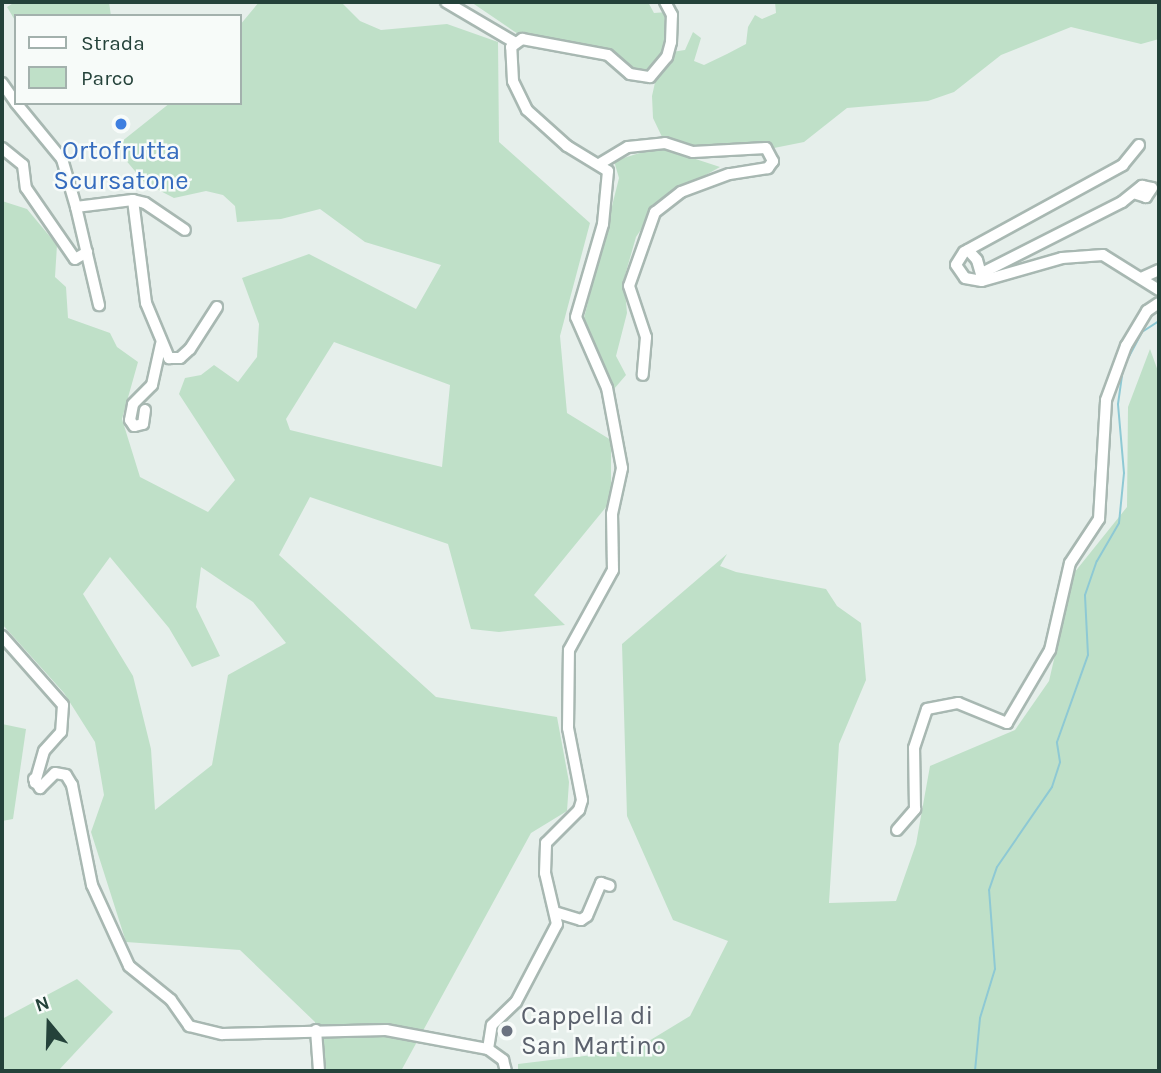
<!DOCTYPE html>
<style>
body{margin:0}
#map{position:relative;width:1161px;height:1073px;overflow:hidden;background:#e6efeb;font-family:Karla,sans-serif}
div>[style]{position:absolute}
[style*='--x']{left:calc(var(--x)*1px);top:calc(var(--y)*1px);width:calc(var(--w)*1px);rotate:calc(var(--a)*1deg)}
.green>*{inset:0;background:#bfe0c8}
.stream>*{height:2px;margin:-1px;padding:0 1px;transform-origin:1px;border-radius:1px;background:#8ec9d4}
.roads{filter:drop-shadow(2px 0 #a8b8b2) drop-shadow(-2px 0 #a8b8b2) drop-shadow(0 2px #a8b8b2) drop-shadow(0 -2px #a8b8b2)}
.minor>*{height:10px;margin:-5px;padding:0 5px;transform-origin:5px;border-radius:5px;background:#fff}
.dots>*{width:19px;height:19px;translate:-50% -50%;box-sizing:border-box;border:4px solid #f7fbf9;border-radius:50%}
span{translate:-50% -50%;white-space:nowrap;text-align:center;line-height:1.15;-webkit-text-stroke:5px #f7fbf9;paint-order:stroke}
.shop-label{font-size:26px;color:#366cbe}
.worship-label{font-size:26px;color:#5b616d}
.left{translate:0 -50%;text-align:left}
.frame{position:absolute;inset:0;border:4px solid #24423a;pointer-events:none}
.legend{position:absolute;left:14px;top:14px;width:228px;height:91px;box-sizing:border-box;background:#f7fbf9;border:2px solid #a3b1ad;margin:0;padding:9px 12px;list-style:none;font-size:21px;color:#24423a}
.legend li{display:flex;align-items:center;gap:14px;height:35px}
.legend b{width:35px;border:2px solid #a3b1ad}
.north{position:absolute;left:14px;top:989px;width:70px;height:70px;-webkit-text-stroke:5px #f7fbf9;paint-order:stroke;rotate:341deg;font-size:19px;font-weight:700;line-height:28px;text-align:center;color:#24423a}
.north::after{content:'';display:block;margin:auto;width:24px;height:32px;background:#24423a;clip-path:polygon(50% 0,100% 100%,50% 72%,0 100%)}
</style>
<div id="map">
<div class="green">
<i style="clip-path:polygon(15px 2px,109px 2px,111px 16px,16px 16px,16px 22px,7px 7px)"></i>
<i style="clip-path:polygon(evenodd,259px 2px,341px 2px,360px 21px,381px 30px,447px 24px,498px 42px,499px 142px,590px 223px,560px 336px,567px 413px,611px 440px,611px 501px,534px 595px,565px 625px,499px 632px,471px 629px,448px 544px,310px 497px,279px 555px,436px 697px,557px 717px,569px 782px,567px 811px,531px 833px,401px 1071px,315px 1071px,315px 1022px,240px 950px,126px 942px,91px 832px,104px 795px,95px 742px,64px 693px,2px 624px,2px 201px,27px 209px,57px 245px,55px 277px,66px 287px,68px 318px,110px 333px,117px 347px,138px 362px,122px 419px,140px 477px,208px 512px,235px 480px,179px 394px,185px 378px,201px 375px,214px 365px,238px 382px,257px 357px,259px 324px,242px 278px,309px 254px,416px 309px,441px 265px,365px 242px,320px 209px,281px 219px,237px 222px,235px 206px,223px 195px,206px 191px,174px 198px,145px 183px,124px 158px,121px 142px,170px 103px,240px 103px,240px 25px,259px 2px,334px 342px,450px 385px,442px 467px,290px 430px,286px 419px,334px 342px,259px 2px,110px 557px,169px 628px,192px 667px,220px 656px,196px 607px,201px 567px,253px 602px,286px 643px,228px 675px,212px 765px,155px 810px,151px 749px,133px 676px,83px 594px,110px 557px)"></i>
<i style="clip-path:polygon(471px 2px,648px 2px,654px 13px,667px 12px,664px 58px,652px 73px,629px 69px,615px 54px,518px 34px)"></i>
<i style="clip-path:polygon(775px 2px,1159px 2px,1159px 39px,1141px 44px,1071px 27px,1001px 55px,954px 92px,928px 101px,847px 108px,804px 142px,774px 148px,698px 148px,663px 139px,653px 118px,652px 96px,656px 78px,672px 52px,685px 50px,693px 32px,701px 38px,694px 61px,704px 65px,727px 54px,746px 44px,748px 27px,755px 15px,762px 19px,776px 13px)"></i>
<i style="clip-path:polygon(659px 147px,720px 167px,661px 200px,636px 237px,624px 279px,627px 313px,616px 356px,626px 375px,614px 389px,584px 318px,619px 178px,614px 161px)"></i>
<i style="clip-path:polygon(1150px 349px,1159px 374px,1159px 1071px,518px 1071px,518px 1064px,634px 1050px,690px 1016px,728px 941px,673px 920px,627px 816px,622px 644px,727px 554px,720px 566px,736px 572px,826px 589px,837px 606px,861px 623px,866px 680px,839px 744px,829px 903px,896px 901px,916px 844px,930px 766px,1015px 730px,1049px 681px,1074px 573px,1127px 507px,1128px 407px)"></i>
<i style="clip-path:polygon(2px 724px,26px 729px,13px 819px,2px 821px)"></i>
<i style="clip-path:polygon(77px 979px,113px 1012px,58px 1071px,2px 1071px,2px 1019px)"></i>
</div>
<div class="stream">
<i style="--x:1125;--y:364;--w:36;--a:-62"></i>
<i style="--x:1142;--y:332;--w:20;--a:-33"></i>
<i style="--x:975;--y:1071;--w:53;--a:-84.6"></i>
<i style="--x:980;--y:1018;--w:51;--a:-73"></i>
<i style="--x:995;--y:969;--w:79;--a:-94.3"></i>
<i style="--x:989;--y:890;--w:24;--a:-71"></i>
<i style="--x:997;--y:867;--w:97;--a:-55.5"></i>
<i style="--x:1052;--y:787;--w:26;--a:-72"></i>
<i style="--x:1060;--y:762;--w:20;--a:-99"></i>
<i style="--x:1057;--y:742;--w:92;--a:-70.4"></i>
<i style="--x:1088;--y:655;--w:60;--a:-92.9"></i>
<i style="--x:1085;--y:595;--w:36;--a:-71"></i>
<i style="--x:1097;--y:561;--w:44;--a:-59.9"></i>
<i style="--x:1119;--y:523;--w:50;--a:-84.3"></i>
<i style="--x:1124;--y:473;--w:69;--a:-95"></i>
<i style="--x:1118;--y:404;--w:35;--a:-82"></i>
</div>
<div class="roads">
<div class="minor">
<i style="--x:446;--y:2;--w:79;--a:30.5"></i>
<i style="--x:2;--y:83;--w:24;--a:55"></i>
<i style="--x:16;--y:103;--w:72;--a:50.6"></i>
<i style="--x:62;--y:159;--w:50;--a:73.7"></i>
<i style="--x:76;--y:207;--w:57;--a:-7"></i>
<i style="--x:133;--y:200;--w:104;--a:82.8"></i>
<i style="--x:146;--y:303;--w:60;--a:67.3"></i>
<i style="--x:169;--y:358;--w:11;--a:0"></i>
<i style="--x:180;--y:358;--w:13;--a:-42"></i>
<i style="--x:190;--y:349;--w:50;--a:-57.3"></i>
<i style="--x:1139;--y:145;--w:26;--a:129"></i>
<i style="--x:1123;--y:165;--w:181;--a:151.3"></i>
<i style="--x:964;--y:252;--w:15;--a:122"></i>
<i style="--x:956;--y:265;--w:16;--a:55"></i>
<i style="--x:965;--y:278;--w:17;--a:10"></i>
<i style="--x:982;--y:281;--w:83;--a:-16"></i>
<i style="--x:1062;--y:258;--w:41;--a:-4.2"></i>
<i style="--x:1103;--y:255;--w:66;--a:32"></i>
<i style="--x:2;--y:148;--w:27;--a:39"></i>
<i style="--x:23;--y:165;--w:23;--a:83"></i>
<i style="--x:26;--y:188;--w:86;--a:55.4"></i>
<i style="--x:75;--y:259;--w:14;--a:-30"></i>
<i style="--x:601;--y:163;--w:31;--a:-31"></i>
<i style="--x:628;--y:147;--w:37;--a:-6"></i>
<i style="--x:665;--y:143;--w:29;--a:18"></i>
<i style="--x:693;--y:152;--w:73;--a:-3.1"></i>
<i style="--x:766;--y:148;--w:15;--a:62"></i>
<i style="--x:773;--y:161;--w:9;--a:126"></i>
<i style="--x:768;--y:168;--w:39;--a:171"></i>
<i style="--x:729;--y:174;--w:51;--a:159.4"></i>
<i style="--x:681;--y:192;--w:33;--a:142"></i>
<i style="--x:655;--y:212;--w:78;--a:109.4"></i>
<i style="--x:629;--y:286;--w:54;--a:71.6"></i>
<i style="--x:646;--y:337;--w:38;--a:95"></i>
<i style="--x:133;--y:200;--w:12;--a:14"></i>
<i style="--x:145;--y:203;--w:48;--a:34"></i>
<i style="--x:76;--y:207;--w:101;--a:76.8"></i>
<i style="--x:968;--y:250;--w:13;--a:48"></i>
<i style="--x:977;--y:260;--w:18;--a:74"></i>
<i style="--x:982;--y:273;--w:157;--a:-26.9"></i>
<i style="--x:1122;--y:202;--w:26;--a:-39"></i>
<i style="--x:1142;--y:186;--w:10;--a:11"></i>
<i style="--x:1152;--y:188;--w:11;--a:124"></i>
<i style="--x:1146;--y:197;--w:10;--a:-163"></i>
<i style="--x:1141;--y:278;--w:20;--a:-24"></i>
<i style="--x:145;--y:410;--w:14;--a:98"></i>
<i style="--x:143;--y:424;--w:9;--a:167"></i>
<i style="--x:134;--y:426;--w:7;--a:-124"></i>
<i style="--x:130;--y:420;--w:16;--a:-79"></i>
<i style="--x:133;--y:404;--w:27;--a:-45"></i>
<i style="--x:152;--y:385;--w:42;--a:-77.6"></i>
<i style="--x:2;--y:636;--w:92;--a:48.5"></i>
<i style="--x:63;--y:705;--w:27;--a:94"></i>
<i style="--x:61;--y:732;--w:25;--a:132"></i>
<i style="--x:44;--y:751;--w:33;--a:106"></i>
<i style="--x:34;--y:779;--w:11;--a:56"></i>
<i style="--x:40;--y:788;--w:21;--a:-45"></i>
<i style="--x:55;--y:773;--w:11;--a:10"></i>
<i style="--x:66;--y:775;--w:12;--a:59"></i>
<i style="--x:72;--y:785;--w:102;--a:78.7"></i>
<i style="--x:92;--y:885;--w:89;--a:65.4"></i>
<i style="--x:129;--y:966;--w:54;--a:39"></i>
<i style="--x:171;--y:1000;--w:32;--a:55"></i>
<i style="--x:189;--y:1026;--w:34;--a:14"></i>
<i style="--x:222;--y:1034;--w:164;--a:-1.4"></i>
<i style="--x:386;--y:1030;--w:104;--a:10.6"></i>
<i style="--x:488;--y:1049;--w:19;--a:36"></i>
<i style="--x:503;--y:1060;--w:11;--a:75"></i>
<i style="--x:897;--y:830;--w:28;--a:-49"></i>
<i style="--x:915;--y:809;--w:61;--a:-90.9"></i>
<i style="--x:914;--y:748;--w:41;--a:-71.6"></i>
<i style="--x:927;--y:709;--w:32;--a:-11"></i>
<i style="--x:958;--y:703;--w:53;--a:22.2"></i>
<i style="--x:1007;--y:723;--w:85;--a:-59.5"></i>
<i style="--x:1050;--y:650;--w:89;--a:-77.1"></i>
<i style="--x:1070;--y:563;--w:53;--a:-56.6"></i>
<i style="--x:1099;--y:519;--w:119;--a:-86.6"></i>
<i style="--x:1106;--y:400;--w:58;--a:-69.7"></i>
<i style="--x:1126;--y:346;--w:41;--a:-59"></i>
<i style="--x:1147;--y:311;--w:14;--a:-34"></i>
<i style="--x:558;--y:913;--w:24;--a:17"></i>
<i style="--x:581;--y:920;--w:7;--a:-34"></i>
<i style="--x:587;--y:916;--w:36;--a:-67"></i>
<i style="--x:601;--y:883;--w:9;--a:18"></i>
<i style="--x:316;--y:1030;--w:41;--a:85.8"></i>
<i style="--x:488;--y:1049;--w:24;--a:-81"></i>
<i style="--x:492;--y:1025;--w:33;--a:-44"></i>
<i style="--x:516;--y:1002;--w:88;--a:-62.3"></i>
<i style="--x:557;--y:924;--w:52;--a:-103.2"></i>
<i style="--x:545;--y:873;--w:30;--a:-88"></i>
<i style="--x:546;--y:843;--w:47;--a:-45"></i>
<i style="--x:579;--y:810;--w:10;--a:-73"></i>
<i style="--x:582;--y:800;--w:73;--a:-101"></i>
<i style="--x:568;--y:728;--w:78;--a:-89.3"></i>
<i style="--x:569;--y:650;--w:91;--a:-61.2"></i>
<i style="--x:613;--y:570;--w:56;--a:-91"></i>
<i style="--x:612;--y:514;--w:47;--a:-77.7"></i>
<i style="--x:622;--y:468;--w:81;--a:-100.6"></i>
<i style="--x:607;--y:388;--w:77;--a:-113.6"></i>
<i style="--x:576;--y:317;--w:97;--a:-73.8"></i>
<i style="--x:603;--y:224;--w:53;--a:-84.6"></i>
<i style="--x:608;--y:171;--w:48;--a:-148.6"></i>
<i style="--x:567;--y:146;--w:54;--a:-138"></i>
<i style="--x:527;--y:110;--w:32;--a:-116"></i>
<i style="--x:513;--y:81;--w:34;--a:-93"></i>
<i style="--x:511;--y:47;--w:14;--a:-36"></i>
<i style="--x:522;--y:39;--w:87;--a:10.5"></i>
<i style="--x:608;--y:55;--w:29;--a:41"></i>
<i style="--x:630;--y:74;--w:20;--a:9"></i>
<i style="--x:650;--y:77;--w:26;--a:-50"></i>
<i style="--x:667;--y:57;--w:16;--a:-75"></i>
<i style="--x:671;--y:42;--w:27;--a:-88"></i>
<i style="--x:672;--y:15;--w:15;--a:-118"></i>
</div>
</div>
<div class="dots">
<i style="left:121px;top:124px;background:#3f7fe0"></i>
<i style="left:507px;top:1031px;background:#6b7280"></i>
</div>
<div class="shop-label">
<span style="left:121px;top:166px">Ortofrutta<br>Scursatone</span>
</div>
<div class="worship-label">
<span class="left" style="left:521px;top:1031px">Cappella di<br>San Martino</span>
</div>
<div class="frame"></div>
<ul class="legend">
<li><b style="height:9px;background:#fff"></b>Strada</li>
<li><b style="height:19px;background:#bfe0c8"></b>Parco</li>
</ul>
<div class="north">N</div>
</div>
